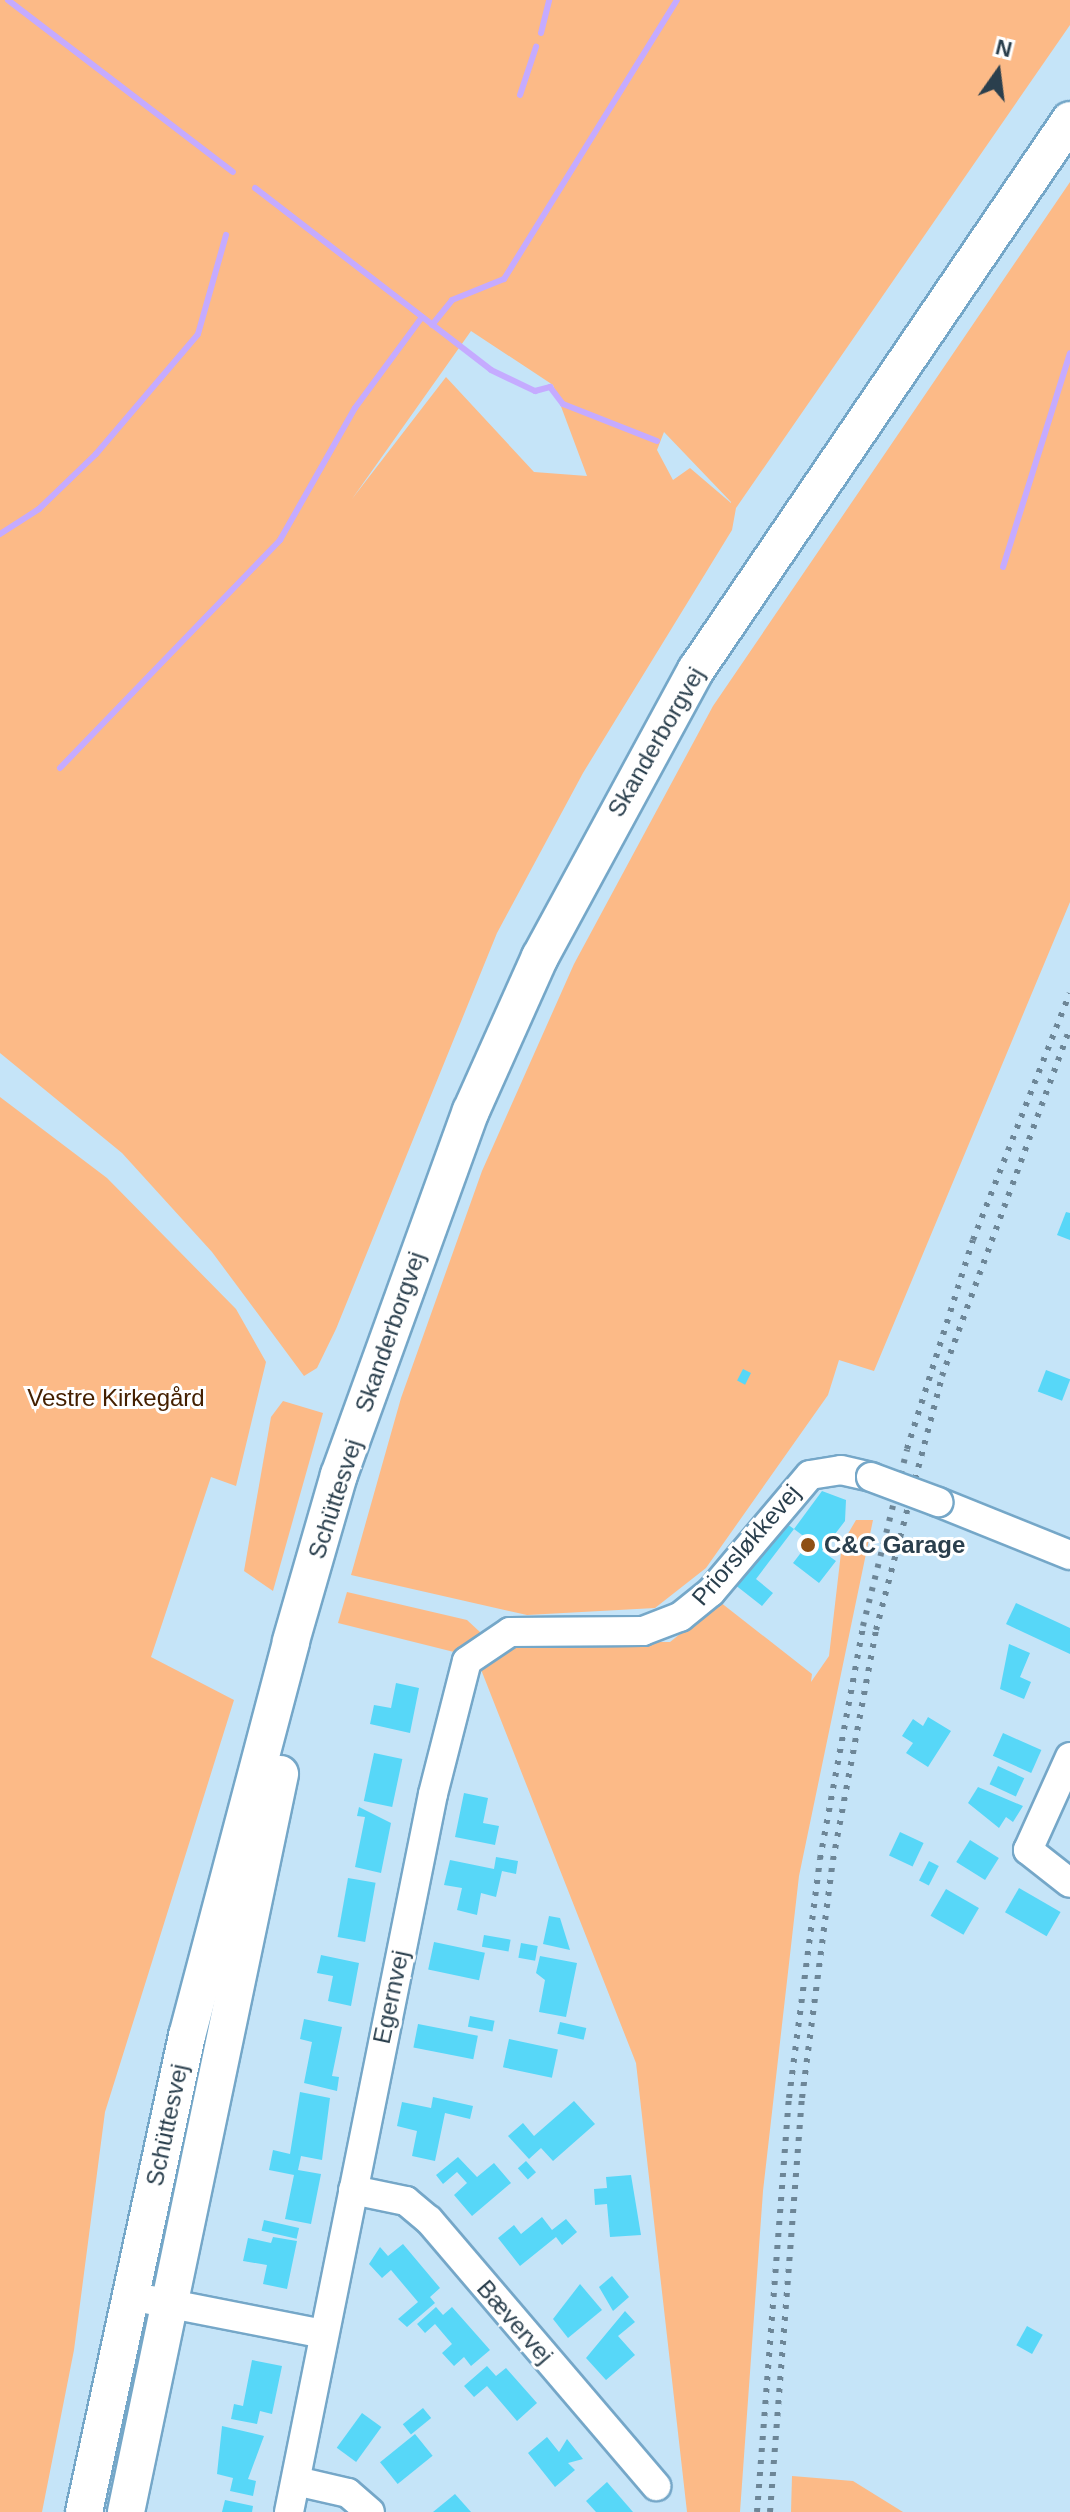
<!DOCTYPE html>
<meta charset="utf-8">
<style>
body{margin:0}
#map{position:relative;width:1070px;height:2512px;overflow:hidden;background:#c5e4f8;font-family:Helvetica,sans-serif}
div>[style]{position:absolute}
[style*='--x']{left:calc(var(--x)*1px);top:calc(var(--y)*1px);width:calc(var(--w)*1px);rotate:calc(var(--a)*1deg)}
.green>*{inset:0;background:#fcba87}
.stream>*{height:6px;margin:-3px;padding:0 3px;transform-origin:3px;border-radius:3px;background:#c5abff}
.building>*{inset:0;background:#57d7f8;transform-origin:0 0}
.roads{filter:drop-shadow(2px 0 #75a7c8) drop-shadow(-2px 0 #75a7c8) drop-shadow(0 2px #75a7c8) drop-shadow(0 -2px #75a7c8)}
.minor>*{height:28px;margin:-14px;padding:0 14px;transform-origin:14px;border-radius:14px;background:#fff}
.major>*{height:36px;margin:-18px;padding:0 18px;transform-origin:18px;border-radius:18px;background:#fff}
.rail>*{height:6px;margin-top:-3px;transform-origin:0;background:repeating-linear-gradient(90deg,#6d8697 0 4px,transparent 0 12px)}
.bridges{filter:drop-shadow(2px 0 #75a7c8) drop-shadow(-2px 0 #75a7c8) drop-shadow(0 2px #75a7c8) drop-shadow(0 -2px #75a7c8)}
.minor-bridge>*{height:28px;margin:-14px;padding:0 14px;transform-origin:14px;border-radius:14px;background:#fff}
.dots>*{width:22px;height:22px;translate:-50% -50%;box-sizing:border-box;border:4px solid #fff;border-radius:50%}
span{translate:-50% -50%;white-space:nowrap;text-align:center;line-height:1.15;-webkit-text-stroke:6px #fff;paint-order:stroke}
.street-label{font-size:24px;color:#2a3f4d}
.park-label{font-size:24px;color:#442000}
.poi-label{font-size:24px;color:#2a3f4d;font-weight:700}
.left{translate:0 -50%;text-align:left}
.north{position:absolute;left:958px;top:32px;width:80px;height:80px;-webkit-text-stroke:6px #fff;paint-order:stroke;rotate:14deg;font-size:22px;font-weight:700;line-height:32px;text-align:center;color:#2a3f4d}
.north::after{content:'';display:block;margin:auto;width:28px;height:36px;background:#2a3f4d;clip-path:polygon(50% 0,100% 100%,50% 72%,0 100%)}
</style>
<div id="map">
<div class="green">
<i style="clip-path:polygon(evenodd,0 0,1070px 0,1070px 25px,736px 508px,732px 530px,583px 773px,497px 933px,336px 1329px,317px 1368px,304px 1376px,212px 1252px,122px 1153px,0 1053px,0 0,471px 331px,553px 385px,587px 476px,534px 472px,446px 377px,352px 499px,471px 331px,0 0,664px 432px,731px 502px,731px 503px,690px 468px,673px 480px,657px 450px,664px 432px)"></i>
<i style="clip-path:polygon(1070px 182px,1070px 902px,874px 1371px,839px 1360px,828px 1395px,706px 1568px,655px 1608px,527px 1615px,351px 1575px,401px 1398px,482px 1171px,574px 964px,713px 706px)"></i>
<i style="clip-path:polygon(0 1097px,107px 1178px,236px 1309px,266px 1362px,236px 1486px,211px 1477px,151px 1657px,234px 1700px,105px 2112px,74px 2350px,42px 2512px,0 2512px)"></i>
<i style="clip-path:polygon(283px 1401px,323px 1413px,273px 1591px,244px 1571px,271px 1417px)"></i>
<i style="clip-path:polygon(856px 1520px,873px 1520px,799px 1876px,763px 2191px,740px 2512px,687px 2512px,636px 2063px,480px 1667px,517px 1641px,670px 1642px,720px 1602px,812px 1674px,811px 1682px,829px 1656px,842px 1544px)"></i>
<i style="clip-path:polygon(347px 1592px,467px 1620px,481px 1633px,462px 1654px,338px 1623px)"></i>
<i style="clip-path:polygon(792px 2476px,853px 2481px,903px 2512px,791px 2512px)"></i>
</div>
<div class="stream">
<i style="--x:8;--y:0;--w:283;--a:37.4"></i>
<i style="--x:541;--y:33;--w:34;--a:-76"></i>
<i style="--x:520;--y:95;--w:51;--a:-71.6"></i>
<i style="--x:255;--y:188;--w:298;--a:37.6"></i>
<i style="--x:491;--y:370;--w:49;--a:25.5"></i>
<i style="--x:535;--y:391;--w:16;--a:-15"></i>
<i style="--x:550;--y:387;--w:21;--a:53"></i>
<i style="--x:563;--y:404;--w:101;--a:21.5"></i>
<i style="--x:432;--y:325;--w:32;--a:-51"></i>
<i style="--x:452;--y:300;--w:56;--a:-22"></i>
<i style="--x:504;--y:279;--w:328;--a:-58.2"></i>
<i style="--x:0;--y:534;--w:46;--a:-32.7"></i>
<i style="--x:39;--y:509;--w:79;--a:-44"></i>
<i style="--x:96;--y:454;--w:157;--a:-49.6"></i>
<i style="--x:198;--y:334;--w:103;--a:-74.2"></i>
<i style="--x:1003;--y:567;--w:224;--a:-72.6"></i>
<i style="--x:60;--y:768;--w:317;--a:-46"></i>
<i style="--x:280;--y:540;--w:152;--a:-60.4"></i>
<i style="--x:355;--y:408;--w:113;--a:-53.6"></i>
</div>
<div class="building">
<i style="clip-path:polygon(1066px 1212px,1070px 1213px,1070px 1240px,1057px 1235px)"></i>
<i style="left:743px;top:1369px;width:9px;height:13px;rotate:27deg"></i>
<i style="left:1046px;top:1370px;width:26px;height:23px;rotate:21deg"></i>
<i style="clip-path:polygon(822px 1491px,846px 1500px,845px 1521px,822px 1551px,836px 1561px,819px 1583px,793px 1563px,810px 1541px,794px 1529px)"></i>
<i style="clip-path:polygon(783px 1521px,794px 1529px,756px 1579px,773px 1593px,762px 1606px,734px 1584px)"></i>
<i style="clip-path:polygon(1016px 1603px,1070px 1628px,1070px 1654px,1006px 1624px)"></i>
<i style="clip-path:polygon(1009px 1644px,1030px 1653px,1020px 1677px,1031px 1682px,1024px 1699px,1000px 1689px)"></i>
<i style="clip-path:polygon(396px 1683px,419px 1688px,410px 1733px,370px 1724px,374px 1705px,391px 1708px)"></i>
<i style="clip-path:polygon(928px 1717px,951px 1731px,928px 1767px,906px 1753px,913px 1743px,902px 1736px,913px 1719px,923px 1726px)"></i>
<i style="left:1003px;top:1733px;width:42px;height:25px;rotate:24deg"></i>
<i style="left:374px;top:1753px;width:29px;height:49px;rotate:12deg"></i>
<i style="left:998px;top:1766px;width:29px;height:20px;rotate:25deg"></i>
<i style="clip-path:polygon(978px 1787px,1023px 1806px,1013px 1822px,1006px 1817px,999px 1828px,968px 1803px)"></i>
<i style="clip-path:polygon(464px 1793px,488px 1798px,483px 1823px,499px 1826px,495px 1845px,455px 1837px)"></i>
<i style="clip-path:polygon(359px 1807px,391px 1823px,381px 1873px,355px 1867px,365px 1817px,357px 1816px)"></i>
<i style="left:900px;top:1832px;width:26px;height:26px;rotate:25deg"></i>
<i style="left:970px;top:1840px;width:34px;height:26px;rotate:32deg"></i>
<i style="clip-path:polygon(496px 1857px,518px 1861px,516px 1874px,502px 1871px,496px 1897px,481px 1893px,477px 1915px,457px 1910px,462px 1888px,444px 1885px,450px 1860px,494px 1869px)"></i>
<i style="left:929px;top:1861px;width:11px;height:22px;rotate:27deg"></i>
<i style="left:348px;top:1878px;width:28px;height:60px;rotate:10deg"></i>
<i style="left:1019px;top:1888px;width:48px;height:28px;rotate:30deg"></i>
<i style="left:946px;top:1889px;width:38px;height:31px;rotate:30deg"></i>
<i style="clip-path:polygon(549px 1916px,560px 1918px,570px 1950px,543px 1944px)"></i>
<i style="left:484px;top:1935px;width:27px;height:12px;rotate:10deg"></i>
<i style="left:434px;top:1942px;width:52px;height:28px;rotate:12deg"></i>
<i style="left:521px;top:1943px;width:17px;height:15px;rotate:10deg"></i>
<i style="clip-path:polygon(321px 1955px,359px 1963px,351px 2006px,328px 2001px,333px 1976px,317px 1973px)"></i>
<i style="clip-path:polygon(540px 1956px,577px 1963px,566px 2017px,539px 2012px,545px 1980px,536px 1973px)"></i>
<i style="left:470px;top:2016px;width:25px;height:11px;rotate:11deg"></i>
<i style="clip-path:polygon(304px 2019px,342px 2027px,332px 2076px,339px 2077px,337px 2091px,304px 2083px,312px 2042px,300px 2039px)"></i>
<i style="left:560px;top:2022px;width:27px;height:12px;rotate:13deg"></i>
<i style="left:418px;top:2024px;width:61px;height:24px;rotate:11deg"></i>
<i style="left:509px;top:2039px;width:50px;height:29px;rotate:12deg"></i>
<i style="clip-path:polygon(300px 2092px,330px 2098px,322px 2160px,301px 2156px,298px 2170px,321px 2174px,311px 2224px,285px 2219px,294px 2175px,269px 2170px,273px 2150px,290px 2154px)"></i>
<i style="clip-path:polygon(433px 2097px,473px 2106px,470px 2119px,445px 2113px,435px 2161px,412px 2156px,417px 2131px,397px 2126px,402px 2102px,431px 2108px)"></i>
<i style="clip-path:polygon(574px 2101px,595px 2124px,553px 2161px,541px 2148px,529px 2159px,508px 2136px,523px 2123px,534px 2136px)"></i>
<i style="clip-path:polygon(458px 2157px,477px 2177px,494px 2163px,511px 2183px,472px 2216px,454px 2195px,467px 2183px,457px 2172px,443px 2184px,436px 2175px)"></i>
<i style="left:526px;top:2161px;width:15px;height:11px;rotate:48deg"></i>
<i style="clip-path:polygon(631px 2175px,641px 2235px,610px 2237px,607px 2204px,595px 2205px,594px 2189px,607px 2188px,606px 2177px)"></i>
<i style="clip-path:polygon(542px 2217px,552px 2230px,566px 2219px,577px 2232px,562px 2245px,556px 2237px,520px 2266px,498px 2238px,514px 2225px,521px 2234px)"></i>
<i style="left:264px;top:2220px;width:36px;height:11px;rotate:13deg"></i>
<i style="clip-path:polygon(273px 2237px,297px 2241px,287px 2289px,263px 2284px,267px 2265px,243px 2261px,248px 2238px,271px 2243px)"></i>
<i style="clip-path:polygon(403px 2244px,440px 2288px,430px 2297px,435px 2303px,407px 2327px,398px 2319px,418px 2302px,391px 2270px,382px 2278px,369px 2264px,380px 2247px,388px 2256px)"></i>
<i style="clip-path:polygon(612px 2276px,629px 2297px,613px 2311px,599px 2287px)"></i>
<i style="clip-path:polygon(580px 2284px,602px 2310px,568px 2338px,553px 2319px)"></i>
<i style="clip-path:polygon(436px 2307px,443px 2315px,452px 2307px,490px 2350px,471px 2366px,464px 2357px,454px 2366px,442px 2353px,452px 2344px,435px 2324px,425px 2333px,417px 2324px)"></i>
<i style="clip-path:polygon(625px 2311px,635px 2322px,618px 2336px,635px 2355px,606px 2380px,586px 2358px)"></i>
<i style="left:1027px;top:2326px;width:18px;height:22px;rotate:29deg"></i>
<i style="clip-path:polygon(252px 2360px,282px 2366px,272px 2414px,260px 2411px,257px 2424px,231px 2419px,234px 2404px,243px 2406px)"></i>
<i style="clip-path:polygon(487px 2366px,496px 2376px,506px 2368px,537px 2403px,517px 2421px,487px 2386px,474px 2397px,464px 2386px)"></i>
<i style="left:423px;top:2408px;width:13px;height:26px;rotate:51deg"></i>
<i style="left:362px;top:2413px;width:24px;height:43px;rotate:36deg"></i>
<i style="clip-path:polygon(222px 2426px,264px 2436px,248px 2479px,256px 2481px,253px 2496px,230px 2491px,233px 2478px,217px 2474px)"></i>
<i style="left:415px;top:2434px;width:28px;height:45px;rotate:51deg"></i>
<i style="clip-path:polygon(547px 2437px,559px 2452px,567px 2439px,583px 2459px,568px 2463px,575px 2470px,555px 2487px,528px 2453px)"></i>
<i style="clip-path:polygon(607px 2482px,633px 2512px,596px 2512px,586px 2501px)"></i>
<i style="clip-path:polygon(455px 2494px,471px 2512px,433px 2512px)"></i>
<i style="clip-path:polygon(225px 2500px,253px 2506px,252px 2512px,222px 2512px)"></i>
</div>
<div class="roads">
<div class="minor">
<i style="--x:938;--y:1502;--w:142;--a:21.9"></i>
<i style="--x:1070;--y:1757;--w:102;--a:114.3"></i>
<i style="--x:1028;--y:1850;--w:53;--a:38.2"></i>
<i style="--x:353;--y:2190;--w:54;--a:11.7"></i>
<i style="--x:406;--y:2201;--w:30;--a:40"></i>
<i style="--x:429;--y:2220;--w:350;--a:49.5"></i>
<i style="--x:130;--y:2296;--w:197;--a:11.1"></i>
<i style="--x:296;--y:2481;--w:53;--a:13"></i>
<i style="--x:348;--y:2493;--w:29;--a:41"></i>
<i style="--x:289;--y:2512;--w:732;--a:-78.66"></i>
<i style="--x:433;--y:1794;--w:137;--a:-75.7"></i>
<i style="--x:467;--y:1661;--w:52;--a:-34"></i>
<i style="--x:510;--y:1632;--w:133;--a:-0.4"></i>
<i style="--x:643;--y:1631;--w:40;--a:-21"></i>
<i style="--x:680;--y:1617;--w:40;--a:-39"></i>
<i style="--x:711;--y:1592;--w:153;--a:-49.8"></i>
<i style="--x:810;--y:1475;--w:31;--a:-9"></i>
<i style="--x:841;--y:1470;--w:31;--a:13"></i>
</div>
<div class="major">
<i style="--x:84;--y:2512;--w:487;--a:-77.8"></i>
<i style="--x:187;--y:2036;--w:408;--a:-75.2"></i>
<i style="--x:291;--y:1641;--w:173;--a:-73.9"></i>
<i style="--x:339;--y:1475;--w:387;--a:-70.1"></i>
<i style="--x:471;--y:1111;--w:169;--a:-65.9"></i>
<i style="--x:540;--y:957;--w:327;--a:-61.5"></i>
<i style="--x:696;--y:670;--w:665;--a:-55.78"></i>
<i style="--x:126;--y:2512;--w:754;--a:-78.21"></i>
</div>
</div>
<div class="rail">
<i style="--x:757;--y:2512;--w:415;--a:-85.6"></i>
<i style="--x:789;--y:2098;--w:241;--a:-82.6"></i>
<i style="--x:820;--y:1859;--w:237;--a:-79.5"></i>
<i style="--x:863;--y:1626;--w:182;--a:-76"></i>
<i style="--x:907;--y:1449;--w:219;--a:-72.5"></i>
<i style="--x:973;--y:1240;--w:265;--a:-68.6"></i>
<i style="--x:770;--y:2512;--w:415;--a:-85.6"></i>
<i style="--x:802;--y:2098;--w:240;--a:-82.6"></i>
<i style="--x:833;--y:1860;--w:234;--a:-79.4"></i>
<i style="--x:876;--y:1630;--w:262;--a:-75.4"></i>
<i style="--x:942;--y:1376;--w:371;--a:-69.8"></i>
</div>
<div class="bridges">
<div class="minor-bridge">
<i style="--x:871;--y:1477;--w:72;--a:20.5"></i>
</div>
</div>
<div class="dots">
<i style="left:808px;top:1545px;background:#8e4f14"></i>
</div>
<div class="street-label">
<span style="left:656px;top:742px;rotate:-60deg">Skanderborgvej</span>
<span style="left:390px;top:1332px;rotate:-71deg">Skanderborgvej</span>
<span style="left:335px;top:1499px;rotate:-72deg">Schüttesvej</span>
<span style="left:746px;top:1545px;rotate:-49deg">Priorsløkkevej</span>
<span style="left:391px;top:1997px;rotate:-78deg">Egernvej</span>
<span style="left:167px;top:2125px;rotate:-78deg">Schüttesvej</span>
<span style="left:515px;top:2322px;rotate:49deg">Bævervej</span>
</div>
<div class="park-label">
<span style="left:116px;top:1398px">Vestre Kirkegård</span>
</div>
<div class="poi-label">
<span class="left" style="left:824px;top:1545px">C&amp;C Garage</span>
</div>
<div class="north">N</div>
</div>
